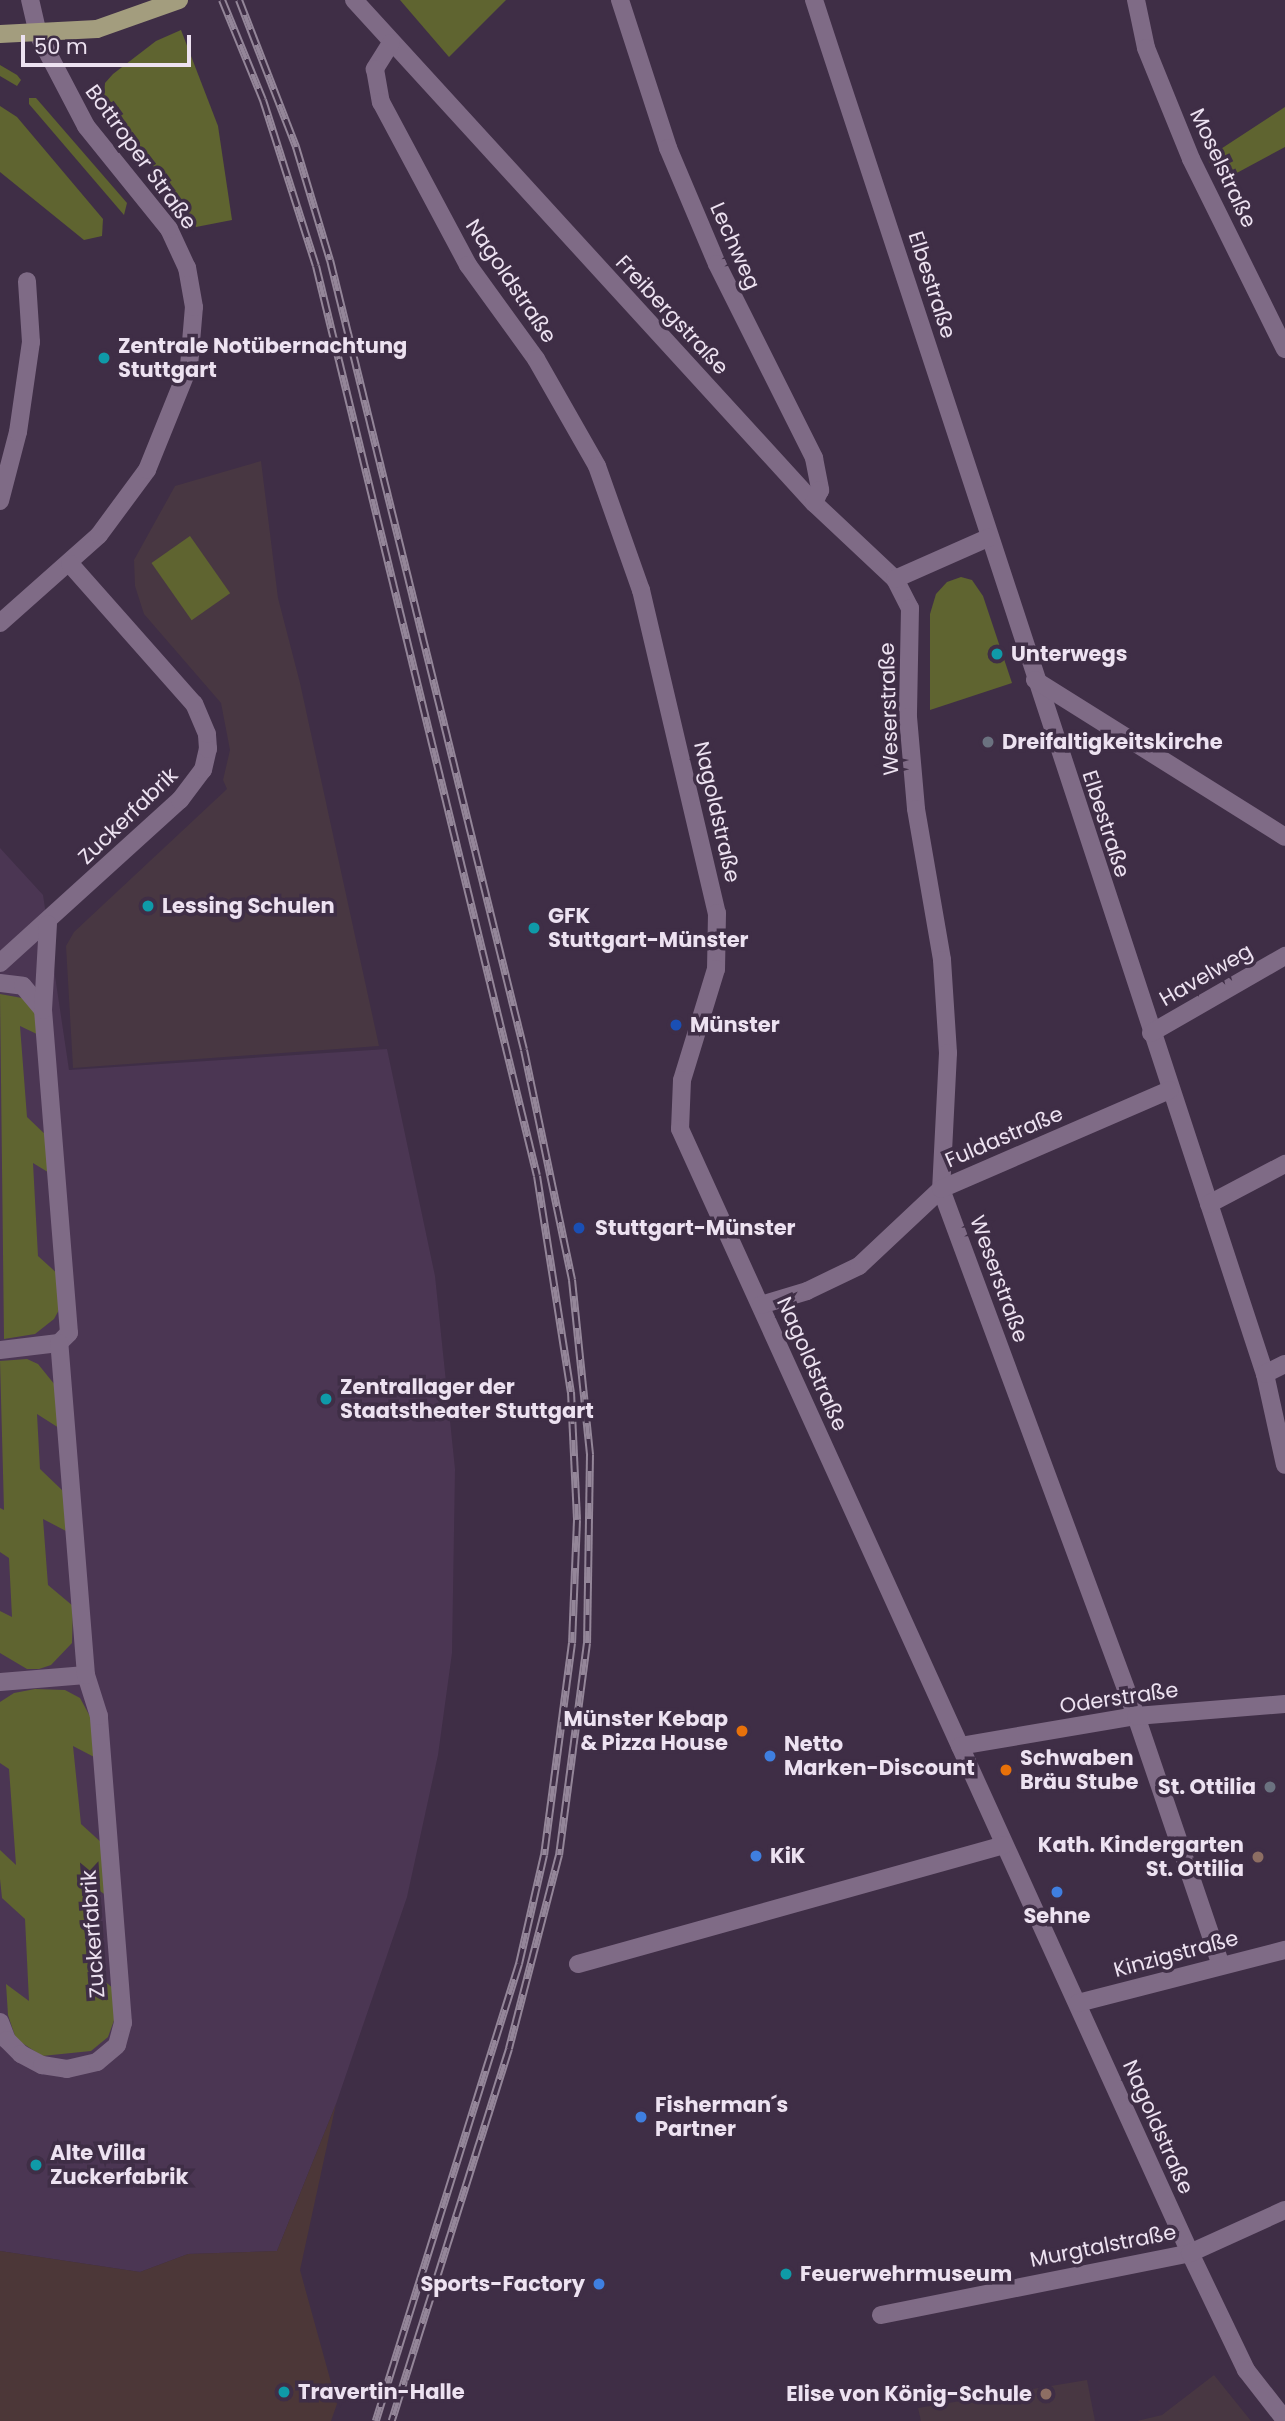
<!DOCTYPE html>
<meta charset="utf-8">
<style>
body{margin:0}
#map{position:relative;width:1285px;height:2421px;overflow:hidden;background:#3f2e46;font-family:Poppins,sans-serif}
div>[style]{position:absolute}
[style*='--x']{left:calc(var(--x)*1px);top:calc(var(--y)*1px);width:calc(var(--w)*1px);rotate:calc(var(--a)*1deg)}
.built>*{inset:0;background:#4b3653}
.industrial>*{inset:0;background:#4c3738}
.education>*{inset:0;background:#483742}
.green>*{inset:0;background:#5f6430;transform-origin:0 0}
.minor>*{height:18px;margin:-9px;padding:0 9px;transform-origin:9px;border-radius:9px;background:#7f6b86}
.major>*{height:18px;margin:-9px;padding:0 9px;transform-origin:9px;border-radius:9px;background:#a39d7e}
.rail>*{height:8px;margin-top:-4px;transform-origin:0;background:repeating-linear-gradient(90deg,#3f2e46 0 16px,#948699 0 32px);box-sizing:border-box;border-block:2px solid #948699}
.dots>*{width:19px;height:19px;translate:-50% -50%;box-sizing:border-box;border:4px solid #3f2e46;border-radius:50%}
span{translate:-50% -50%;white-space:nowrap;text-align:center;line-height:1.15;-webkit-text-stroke:7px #3f2e46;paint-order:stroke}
.street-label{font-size:21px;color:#ede2f1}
.poi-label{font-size:21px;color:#ede2f1;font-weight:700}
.left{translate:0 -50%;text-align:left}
.right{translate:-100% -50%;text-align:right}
.scale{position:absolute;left:21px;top:35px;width:170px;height:32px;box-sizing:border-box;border:4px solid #ede2f1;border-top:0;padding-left:9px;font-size:21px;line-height:24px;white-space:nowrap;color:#ede2f1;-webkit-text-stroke:5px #3f2e46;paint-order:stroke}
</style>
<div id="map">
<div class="built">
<i style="clip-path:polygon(0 848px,43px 895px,69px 1070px,387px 1049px,435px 1276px,455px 1469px,452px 1653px,438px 1755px,407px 1897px,336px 2104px,277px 2251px,188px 2254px,140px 2272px,0 2251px)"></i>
</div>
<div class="industrial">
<i style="clip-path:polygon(336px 2104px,300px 2270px,337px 2404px,331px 2421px,0 2421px,0 2251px,140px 2272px,188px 2254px,277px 2251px)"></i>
</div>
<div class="education">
<i style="clip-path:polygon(261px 461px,278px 598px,300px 683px,379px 1046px,73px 1068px,66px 946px,74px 932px,227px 789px,223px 780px,230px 750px,221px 703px,144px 614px,135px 586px,134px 560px,175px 486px)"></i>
<i style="clip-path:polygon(1214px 2375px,1251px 2421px,1137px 2421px,1162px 2415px)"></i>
<i style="clip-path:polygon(1087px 2380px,1095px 2421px,921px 2421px,918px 2408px)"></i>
</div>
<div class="green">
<i style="clip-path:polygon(400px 0,506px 0,449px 57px)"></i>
<i style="clip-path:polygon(181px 30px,218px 126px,232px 220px,196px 227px,104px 96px,105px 83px,113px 74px,156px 41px)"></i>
<i style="clip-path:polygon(0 65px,17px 75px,21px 80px,17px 86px,0 76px)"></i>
<i style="clip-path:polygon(36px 98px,127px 203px,124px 215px,29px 104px,29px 98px)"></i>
<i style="clip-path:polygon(0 106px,17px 117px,103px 219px,102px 236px,84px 240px,0 172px)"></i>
<i style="clip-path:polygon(1285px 107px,1285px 147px,1220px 182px,1207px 158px)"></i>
<i style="left:190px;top:536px;width:70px;height:47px;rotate:55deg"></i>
<i style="clip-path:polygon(961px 577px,972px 580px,983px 596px,1012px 683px,930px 710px,930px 614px,936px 594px,947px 582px)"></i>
<i style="clip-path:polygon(0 994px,22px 998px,34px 1010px,41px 1036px,20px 1026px,27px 1117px,49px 1138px,51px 1174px,33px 1163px,38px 1256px,60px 1276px,60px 1308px,54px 1319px,35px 1334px,4px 1339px)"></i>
<i style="clip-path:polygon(27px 1359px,38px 1364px,55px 1385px,59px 1428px,37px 1414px,40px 1469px,63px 1491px,66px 1531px,43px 1519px,48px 1585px,73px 1606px,72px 1643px,51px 1665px,39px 1669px,27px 1669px,0 1653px,0 1611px,12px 1617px,9px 1558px,0 1552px,0 1508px,4px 1510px,0 1361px)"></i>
<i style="clip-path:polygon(35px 1689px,65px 1690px,80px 1698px,92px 1720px,96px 1758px,73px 1746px,81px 1824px,103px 1844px,107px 1896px,84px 1880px,91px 1970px,114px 1989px,116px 2015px,108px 2037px,91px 2051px,42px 2056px,16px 2039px,8px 2015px,6px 1984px,29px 2001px,25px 1919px,2px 1898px,0 1879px,0 1850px,16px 1865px,9px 1769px,0 1763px,0 1702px,14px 1693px)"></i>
</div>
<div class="minor">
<i style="--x:354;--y:0;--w:682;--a:47.56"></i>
<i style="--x:814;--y:503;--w:111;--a:43.2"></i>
<i style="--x:895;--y:579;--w:33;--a:63"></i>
<i style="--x:910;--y:608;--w:109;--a:91.1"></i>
<i style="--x:908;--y:717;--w:92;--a:85"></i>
<i style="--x:916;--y:809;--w:153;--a:80.2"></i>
<i style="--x:942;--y:960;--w:93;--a:86.3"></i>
<i style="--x:948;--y:1053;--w:136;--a:92.9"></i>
<i style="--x:941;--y:1189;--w:562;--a:69.69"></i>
<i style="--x:1136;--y:1716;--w:263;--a:71.2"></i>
<i style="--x:620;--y:0;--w:156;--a:72"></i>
<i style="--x:668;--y:148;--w:126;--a:67.1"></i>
<i style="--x:717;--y:264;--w:217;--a:63.4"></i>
<i style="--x:814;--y:458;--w:33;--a:79"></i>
<i style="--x:820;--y:490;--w:14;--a:115"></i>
<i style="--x:814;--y:0;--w:1446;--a:71.83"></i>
<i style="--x:1265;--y:1374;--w:93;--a:77.6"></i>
<i style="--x:1136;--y:0;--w:49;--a:78.2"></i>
<i style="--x:1146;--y:48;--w:120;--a:67.9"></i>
<i style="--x:1191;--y:159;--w:212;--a:63.7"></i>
<i style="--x:391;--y:43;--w:31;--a:122"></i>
<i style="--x:375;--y:69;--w:34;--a:80"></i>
<i style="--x:381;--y:102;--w:185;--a:61.9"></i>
<i style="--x:468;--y:265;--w:116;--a:54.1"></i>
<i style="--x:536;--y:359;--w:123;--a:60.3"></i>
<i style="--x:597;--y:466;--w:132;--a:70.5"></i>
<i style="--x:641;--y:590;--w:332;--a:76.8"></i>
<i style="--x:717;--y:913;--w:56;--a:91"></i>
<i style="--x:716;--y:969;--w:116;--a:107"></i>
<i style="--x:682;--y:1080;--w:49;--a:92.3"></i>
<i style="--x:680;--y:1129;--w:1234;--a:65.59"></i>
<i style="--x:1190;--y:2253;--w:130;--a:64.4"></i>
<i style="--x:1246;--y:2370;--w:63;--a:52"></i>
<i style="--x:0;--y:501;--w:71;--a:-75.4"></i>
<i style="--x:18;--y:432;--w:91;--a:-81.8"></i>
<i style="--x:31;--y:342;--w:61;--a:-93.8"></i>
<i style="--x:895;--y:579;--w:102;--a:-23.8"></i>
<i style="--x:0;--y:623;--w:132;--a:-41.6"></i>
<i style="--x:99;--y:535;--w:81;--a:-53.6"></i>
<i style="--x:147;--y:470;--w:112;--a:-68"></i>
<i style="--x:189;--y:366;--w:59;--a:-85.2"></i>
<i style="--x:194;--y:307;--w:40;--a:-100"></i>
<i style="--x:187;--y:268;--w:43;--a:-114.8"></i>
<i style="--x:169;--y:229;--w:132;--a:-128.9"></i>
<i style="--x:86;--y:126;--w:104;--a:-117.6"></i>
<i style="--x:38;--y:34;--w:35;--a:-103"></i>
<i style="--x:1035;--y:680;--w:295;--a:32.1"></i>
<i style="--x:0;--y:963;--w:243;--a:-42.2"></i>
<i style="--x:180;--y:800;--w:38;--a:-53"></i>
<i style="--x:203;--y:770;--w:22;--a:-77"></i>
<i style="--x:208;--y:749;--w:15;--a:-94"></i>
<i style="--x:207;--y:734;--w:33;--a:-113"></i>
<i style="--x:194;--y:704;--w:187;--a:-131.5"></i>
<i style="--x:0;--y:983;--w:23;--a:7"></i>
<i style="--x:23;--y:986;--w:31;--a:50"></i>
<i style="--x:1151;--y:1033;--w:155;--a:-29.9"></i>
<i style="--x:1209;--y:1204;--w:86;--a:-27.8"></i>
<i style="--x:761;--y:1305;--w:48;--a:-16.9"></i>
<i style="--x:807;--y:1291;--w:58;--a:-25.7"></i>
<i style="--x:859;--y:1266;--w:112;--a:-43.2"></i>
<i style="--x:941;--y:1189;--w:249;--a:-23.4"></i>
<i style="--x:0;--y:1350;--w:59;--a:-6.8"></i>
<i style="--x:59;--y:1343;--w:14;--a:-45"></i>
<i style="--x:69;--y:1333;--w:324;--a:-94.6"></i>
<i style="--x:43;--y:1010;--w:86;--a:-86.7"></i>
<i style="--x:1265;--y:1374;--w:22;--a:-27"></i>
<i style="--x:0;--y:1682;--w:86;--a:-4.7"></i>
<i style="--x:960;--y:1746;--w:179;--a:-9.7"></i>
<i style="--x:1136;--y:1716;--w:149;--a:-4.6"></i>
<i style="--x:578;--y:1964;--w:442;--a:-15.6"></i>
<i style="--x:1078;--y:2003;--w:214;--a:-14.4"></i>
<i style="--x:0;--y:2022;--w:19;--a:69"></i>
<i style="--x:7;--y:2040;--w:20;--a:45"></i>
<i style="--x:21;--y:2054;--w:24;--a:28"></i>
<i style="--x:42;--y:2065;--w:25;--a:9"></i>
<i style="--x:67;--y:2069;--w:31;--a:-13"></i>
<i style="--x:97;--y:2062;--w:26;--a:-40"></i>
<i style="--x:117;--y:2045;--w:23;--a:-75"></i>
<i style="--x:123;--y:2023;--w:308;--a:-94.5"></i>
<i style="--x:99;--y:1716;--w:43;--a:-107.6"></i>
<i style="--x:86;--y:1675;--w:333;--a:-94.6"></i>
<i style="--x:881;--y:2315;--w:315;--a:-11.3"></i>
<i style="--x:1190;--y:2253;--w:104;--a:-24.4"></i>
</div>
<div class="major">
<i style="--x:0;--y:34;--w:97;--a:-3"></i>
<i style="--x:97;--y:29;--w:87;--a:-19.5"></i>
</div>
<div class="rail">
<i style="--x:222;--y:0;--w:108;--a:67.7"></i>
<i style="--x:263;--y:100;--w:174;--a:72.3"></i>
<i style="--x:316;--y:266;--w:936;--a:76.35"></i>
<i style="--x:537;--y:1176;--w:219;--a:81.1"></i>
<i style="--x:571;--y:1392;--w:128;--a:87.3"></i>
<i style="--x:577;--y:1520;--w:123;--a:92.3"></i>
<i style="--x:572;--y:1643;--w:214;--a:97.5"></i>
<i style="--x:544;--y:1855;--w:112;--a:102.9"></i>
<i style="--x:519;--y:1964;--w:479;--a:107.4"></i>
<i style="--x:239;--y:0;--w:158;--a:68.8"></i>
<i style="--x:296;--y:147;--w:118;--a:73.3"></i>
<i style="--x:330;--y:260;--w:813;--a:76.2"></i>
<i style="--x:524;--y:1050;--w:235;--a:78.2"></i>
<i style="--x:572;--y:1280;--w:176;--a:84.1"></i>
<i style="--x:590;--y:1455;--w:188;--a:90.9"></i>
<i style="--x:587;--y:1643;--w:214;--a:97.5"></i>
<i style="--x:559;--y:1855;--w:200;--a:104.5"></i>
<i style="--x:509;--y:2049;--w:390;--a:107.5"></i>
</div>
<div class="dots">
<i style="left:104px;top:358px;background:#0f9aa8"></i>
<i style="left:997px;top:654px;background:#0f9aa8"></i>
<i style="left:988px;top:742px;background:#6b7280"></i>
<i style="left:148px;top:906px;background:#0f9aa8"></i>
<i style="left:534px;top:928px;background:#0f9aa8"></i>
<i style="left:676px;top:1025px;background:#1a4fb4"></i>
<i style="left:579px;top:1228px;background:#1a4fb4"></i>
<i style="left:326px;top:1399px;background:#0f9aa8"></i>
<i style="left:742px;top:1731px;background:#e8710a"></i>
<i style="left:770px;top:1756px;background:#3f7fe0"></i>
<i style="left:1006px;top:1770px;background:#e8710a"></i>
<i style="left:1270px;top:1787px;background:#6b7280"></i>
<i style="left:756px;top:1856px;background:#3f7fe0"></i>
<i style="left:1258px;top:1857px;background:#8d6e63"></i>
<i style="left:1057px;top:1892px;background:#3f7fe0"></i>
<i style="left:641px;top:2117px;background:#3f7fe0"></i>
<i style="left:36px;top:2165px;background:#0f9aa8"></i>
<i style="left:786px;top:2274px;background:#0f9aa8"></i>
<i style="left:599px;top:2284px;background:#3f7fe0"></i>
<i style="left:284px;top:2392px;background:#0f9aa8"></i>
<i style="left:1046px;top:2394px;background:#8d6e63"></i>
</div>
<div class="street-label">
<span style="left:141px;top:157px;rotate:54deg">Bottroper Straße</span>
<span style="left:1223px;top:168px;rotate:65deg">Moselstraße</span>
<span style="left:735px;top:246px;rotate:66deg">Lechweg</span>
<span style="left:511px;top:281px;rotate:56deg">Nagoldstraße</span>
<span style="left:932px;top:285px;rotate:72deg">Elbestraße</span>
<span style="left:672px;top:315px;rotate:47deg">Freibergstraße</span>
<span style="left:889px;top:709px;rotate:-92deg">Weserstraße</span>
<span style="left:717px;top:812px;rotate:77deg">Nagoldstraße</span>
<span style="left:128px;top:816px;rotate:-44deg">Zuckerfabrik</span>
<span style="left:1106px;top:824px;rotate:72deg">Elbestraße</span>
<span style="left:1206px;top:975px;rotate:-30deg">Havelweg</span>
<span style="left:1004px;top:1137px;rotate:-23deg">Fuldastraße</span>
<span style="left:999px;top:1279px;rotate:70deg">Weserstraße</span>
<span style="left:812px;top:1364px;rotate:66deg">Nagoldstraße</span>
<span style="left:1119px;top:1698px;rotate:-8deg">Oderstraße</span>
<span style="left:93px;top:1934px;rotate:-94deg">Zuckerfabrik</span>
<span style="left:1176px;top:1954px;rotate:-15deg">Kinzigstraße</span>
<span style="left:1158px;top:2127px;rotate:66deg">Nagoldstraße</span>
<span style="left:1103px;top:2246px;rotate:-11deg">Murgtalstraße</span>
</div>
<div class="poi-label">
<span class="left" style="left:118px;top:358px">Zentrale Notübernachtung<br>Stuttgart</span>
<span class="left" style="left:1011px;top:654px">Unterwegs</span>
<span class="left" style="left:1002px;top:742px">Dreifaltigkeitskirche</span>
<span class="left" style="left:162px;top:906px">Lessing Schulen</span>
<span class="left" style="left:548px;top:928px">GFK<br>Stuttgart-Münster</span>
<span class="left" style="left:690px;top:1025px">Münster</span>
<span class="left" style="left:595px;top:1228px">Stuttgart-Münster</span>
<span class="left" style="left:340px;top:1399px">Zentrallager der<br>Staatstheater Stuttgart</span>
<span class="right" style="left:728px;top:1731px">Münster Kebap<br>&amp; Pizza House</span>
<span class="left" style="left:784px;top:1756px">Netto<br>Marken-Discount</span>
<span class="left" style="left:1020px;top:1770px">Schwaben<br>Bräu Stube</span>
<span class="right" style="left:1256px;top:1787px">St. Ottilia</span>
<span class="right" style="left:1244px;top:1857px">Kath. Kindergarten<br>St. Ottilia</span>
<span class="left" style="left:770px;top:1856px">KiK</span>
<span style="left:1057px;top:1916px">Sehne</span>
<span class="left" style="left:655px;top:2117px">Fisherman´s<br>Partner</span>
<span class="left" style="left:50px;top:2165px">Alte Villa<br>Zuckerfabrik</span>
<span class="left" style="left:800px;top:2274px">Feuerwehrmuseum</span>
<span class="right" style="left:585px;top:2284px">Sports-Factory</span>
<span class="left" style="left:298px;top:2392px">Travertin-Halle</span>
<span class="right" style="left:1032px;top:2394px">Elise von König-Schule</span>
</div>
<div class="scale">50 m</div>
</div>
